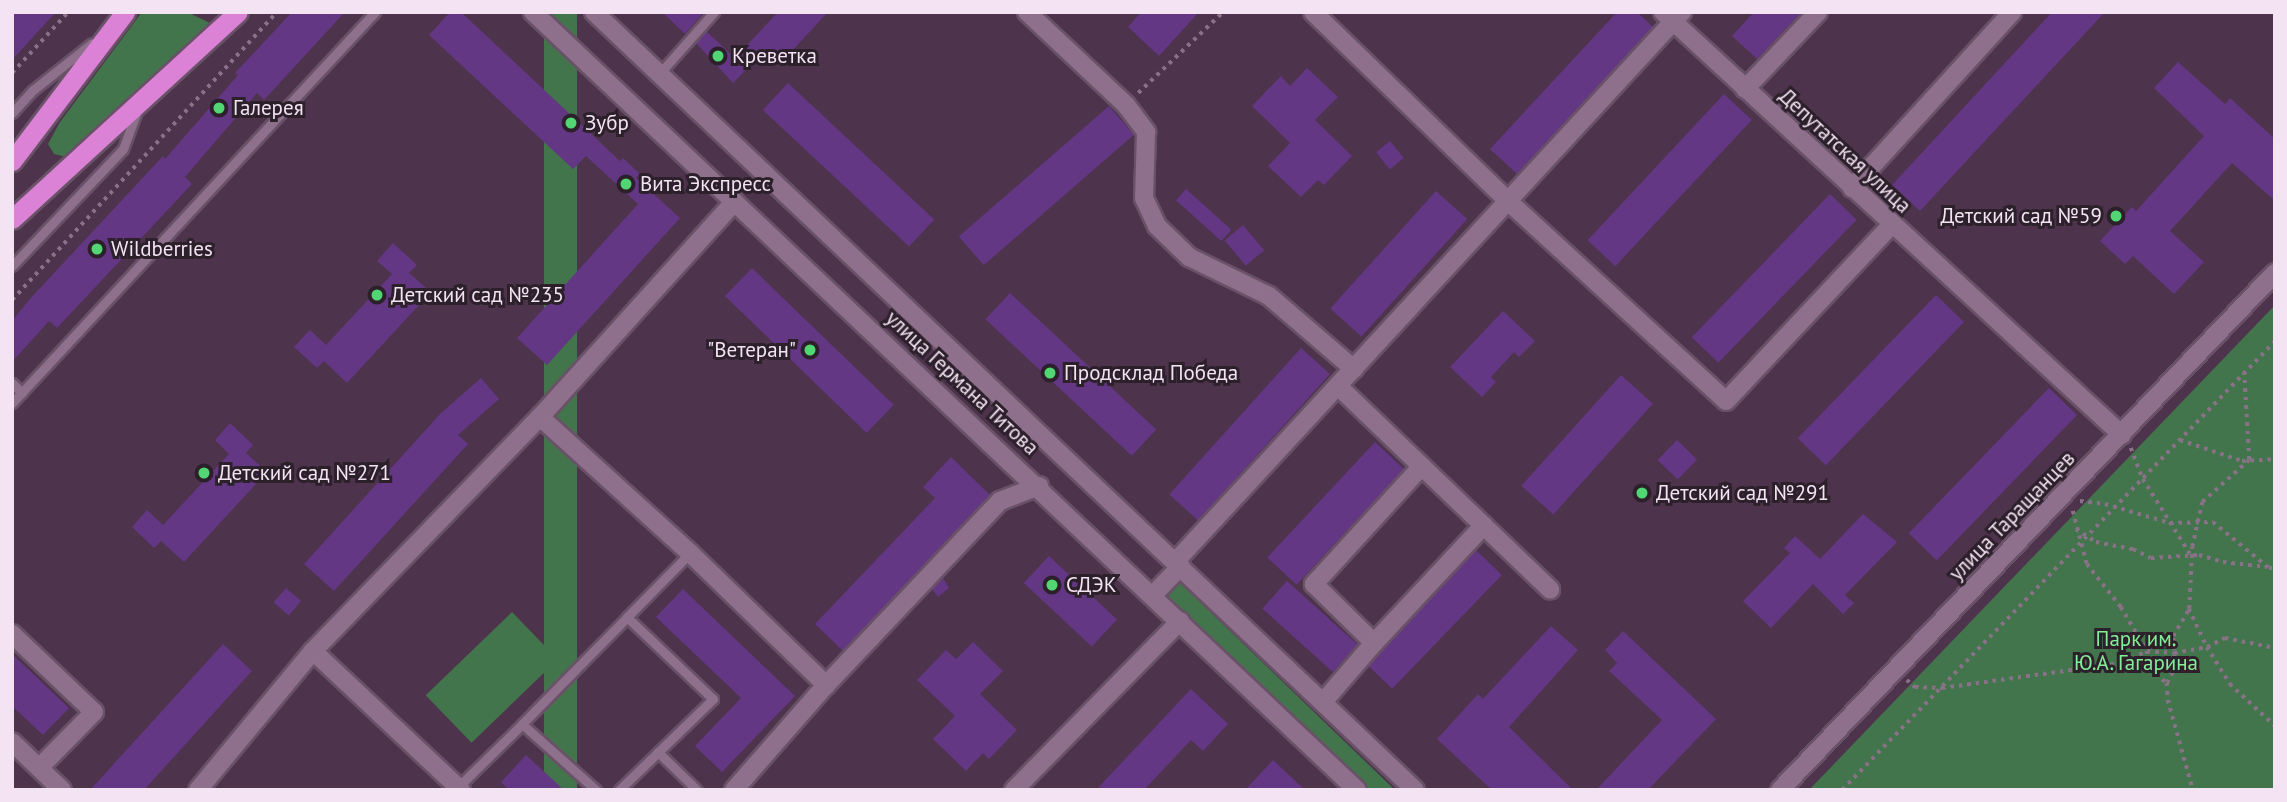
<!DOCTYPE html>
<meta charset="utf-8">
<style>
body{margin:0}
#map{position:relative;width:2287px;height:802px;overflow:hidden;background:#4d334c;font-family:"PT Sans",sans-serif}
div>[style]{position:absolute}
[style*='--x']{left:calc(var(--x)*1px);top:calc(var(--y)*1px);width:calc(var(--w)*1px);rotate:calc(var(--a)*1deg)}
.green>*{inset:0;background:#42754c;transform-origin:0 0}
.building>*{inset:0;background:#633783;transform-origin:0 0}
.path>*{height:3.5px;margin-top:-1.75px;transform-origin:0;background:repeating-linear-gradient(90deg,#897287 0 3.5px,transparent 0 8.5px)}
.roads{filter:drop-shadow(2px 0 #695267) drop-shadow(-2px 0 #695267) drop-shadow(0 2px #695267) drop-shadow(0 -2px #695267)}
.service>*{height:9px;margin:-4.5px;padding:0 4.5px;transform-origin:4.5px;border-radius:4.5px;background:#8e708c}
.minor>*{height:18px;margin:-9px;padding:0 9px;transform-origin:9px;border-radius:9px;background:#8e708c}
.tertiary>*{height:18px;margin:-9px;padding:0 9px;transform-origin:9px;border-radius:9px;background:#8e708c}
.trunk>*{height:19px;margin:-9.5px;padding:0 9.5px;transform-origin:9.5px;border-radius:9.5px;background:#db82d6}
.dots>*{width:19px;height:19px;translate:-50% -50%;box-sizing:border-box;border:4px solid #2c202b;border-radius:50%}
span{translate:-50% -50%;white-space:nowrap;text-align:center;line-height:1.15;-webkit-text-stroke:6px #2c202b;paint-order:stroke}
.poi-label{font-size:21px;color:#f4e3f2}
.left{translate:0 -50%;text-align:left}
.right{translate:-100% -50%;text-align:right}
.street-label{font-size:21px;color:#f4e3f2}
.park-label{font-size:21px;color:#82ef98}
.frame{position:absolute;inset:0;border:14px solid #f4e3f2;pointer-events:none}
</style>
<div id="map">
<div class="green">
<i style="clip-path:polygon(142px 12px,187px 12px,212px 24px,66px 157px,54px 154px,48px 144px,60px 122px)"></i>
<i style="left:544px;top:12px;width:33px;height:822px"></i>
<i style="clip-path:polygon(2275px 305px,2275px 790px,1809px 790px)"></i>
<i style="clip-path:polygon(1178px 581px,1395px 790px,1368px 790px,1163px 596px)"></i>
<i style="left:512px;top:612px;width:66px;height:120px;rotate:46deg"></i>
</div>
<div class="building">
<i style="clip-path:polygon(12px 12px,56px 12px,12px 60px)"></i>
<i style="clip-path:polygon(292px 12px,345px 12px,264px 100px,257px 93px,185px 177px,192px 184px,57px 328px,49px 321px,12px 362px,12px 321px,28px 301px,163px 156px,165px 159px,238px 75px,235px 73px)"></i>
<i style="clip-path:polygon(450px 12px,461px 12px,620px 161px,623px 158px,640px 174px,636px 178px,680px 218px,547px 365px,517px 338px,638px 204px,586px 156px,573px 169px,429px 35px)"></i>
<i style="clip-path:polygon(662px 12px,704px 12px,685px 34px)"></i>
<i style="clip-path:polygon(778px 12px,828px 12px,779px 65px,764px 51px,733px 83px,696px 43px,706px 31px,735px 58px)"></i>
<i style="clip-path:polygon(1141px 12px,1199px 12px,1159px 56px,1128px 27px)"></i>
<i style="clip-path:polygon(1617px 12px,1637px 12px,1653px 27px,1517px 174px,1490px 149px)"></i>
<i style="clip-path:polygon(1754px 12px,1802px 12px,1757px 59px,1732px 36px)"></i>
<i style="clip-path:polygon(2052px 12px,2105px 12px,1920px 211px,1892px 185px)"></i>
<i style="clip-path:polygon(2178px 62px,2225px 104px,2230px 98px,2275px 139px,2275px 201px,2232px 163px,2170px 231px,2204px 262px,2174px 294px,2133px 256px,2125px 264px,2100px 241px,2132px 207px,2136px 211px,2204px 136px,2154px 88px)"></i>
<i style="clip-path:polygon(1307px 68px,1338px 97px,1315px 120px,1352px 156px,1324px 185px,1318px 180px,1301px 197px,1268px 166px,1290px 143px,1252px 106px,1281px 76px,1290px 86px)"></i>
<i style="left:788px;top:83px;width:200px;height:37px;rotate:43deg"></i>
<i style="left:1724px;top:94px;width:38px;height:200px;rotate:43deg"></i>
<i style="left:1109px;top:106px;width:38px;height:199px;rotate:49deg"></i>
<i style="left:1390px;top:141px;width:22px;height:18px;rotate:51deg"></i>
<i style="left:1186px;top:189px;width:61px;height:15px;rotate:42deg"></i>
<i style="left:1436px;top:191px;width:42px;height:158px;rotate:42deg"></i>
<i style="left:1830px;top:194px;width:37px;height:199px;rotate:44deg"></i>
<i style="left:1243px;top:225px;width:33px;height:24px;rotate:50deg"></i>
<i style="clip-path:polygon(393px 243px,417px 265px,409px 273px,431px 292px,347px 383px,324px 361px,317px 368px,294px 347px,310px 330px,326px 345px,392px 274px,377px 261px)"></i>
<i style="left:752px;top:268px;width:197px;height:39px;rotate:44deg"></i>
<i style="left:1010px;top:293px;width:200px;height:36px;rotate:43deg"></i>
<i style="left:1936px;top:295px;width:39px;height:199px;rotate:44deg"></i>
<i style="clip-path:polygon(1503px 311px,1535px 341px,1519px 357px,1514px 352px,1491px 377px,1496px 382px,1482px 397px,1450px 367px)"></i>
<i style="left:1301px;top:348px;width:39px;height:197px;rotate:42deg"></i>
<i style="left:1621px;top:375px;width:43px;height:149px;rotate:42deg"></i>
<i style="clip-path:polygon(481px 378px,499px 399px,458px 435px,468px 444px,334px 591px,304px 564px,441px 413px)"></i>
<i style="left:2049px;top:388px;width:39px;height:202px;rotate:44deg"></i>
<i style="clip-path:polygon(230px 423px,253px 445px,246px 453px,267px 472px,184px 562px,161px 541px,154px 548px,132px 527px,147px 510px,163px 525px,229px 454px,215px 440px)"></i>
<i style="left:1677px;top:440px;width:28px;height:28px;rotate:44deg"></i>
<i style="left:1375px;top:442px;width:40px;height:158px;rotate:43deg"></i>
<i style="clip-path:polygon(951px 457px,990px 495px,843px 651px,815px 624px,935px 498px,923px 487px)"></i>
<i style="clip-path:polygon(1863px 514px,1897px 542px,1845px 595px,1854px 603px,1843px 614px,1813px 584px,1771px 628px,1743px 601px,1790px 553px,1784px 548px,1795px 536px,1820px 559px)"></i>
<i style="left:1476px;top:550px;width:36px;height:158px;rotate:44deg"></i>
<i style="left:1049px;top:556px;width:93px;height:37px;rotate:43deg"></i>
<i style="clip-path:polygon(943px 578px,949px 588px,938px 597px,932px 589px)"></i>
<i style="left:1287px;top:581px;width:95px;height:37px;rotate:42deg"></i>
<i style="left:286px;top:588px;width:20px;height:19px;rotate:41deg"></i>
<i style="clip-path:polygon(683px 589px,795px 696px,722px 772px,695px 746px,741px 698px,656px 617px)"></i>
<i style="clip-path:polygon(1551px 626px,1578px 650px,1509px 727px,1573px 790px,1492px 790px,1437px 739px,1478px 694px,1483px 699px)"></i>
<i style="clip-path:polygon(1623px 631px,1716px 719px,1648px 790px,1596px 790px,1662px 720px,1609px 671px,1617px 663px,1605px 650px)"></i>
<i style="clip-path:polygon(973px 642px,1003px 671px,980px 694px,1017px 730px,989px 759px,983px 753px,966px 771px,933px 739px,955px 716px,917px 680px,946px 650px,956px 659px)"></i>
<i style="clip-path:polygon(223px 644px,252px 671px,144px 790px,90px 790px)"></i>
<i style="clip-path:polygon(12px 654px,69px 708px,43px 735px,12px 706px)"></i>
<i style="clip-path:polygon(1191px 689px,1228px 724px,1203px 751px,1191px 740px,1144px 790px,1096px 790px)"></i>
<i style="clip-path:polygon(526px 755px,564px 790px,509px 790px,501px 782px)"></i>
<i style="clip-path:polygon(1273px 760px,1305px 790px,1245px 790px)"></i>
</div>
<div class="path">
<i style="--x:12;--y:73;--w:83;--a:-47.4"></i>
<i style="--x:1138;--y:93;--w:117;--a:-43.6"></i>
<i style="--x:12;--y:300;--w:391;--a:-47.4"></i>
<i style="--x:2180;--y:440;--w:65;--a:18.7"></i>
<i style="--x:2242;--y:461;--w:33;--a:-3"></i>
<i style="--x:2131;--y:448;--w:33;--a:69"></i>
<i style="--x:2143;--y:479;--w:89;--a:57.9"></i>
<i style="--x:2080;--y:501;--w:25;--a:7"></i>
<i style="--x:2105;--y:504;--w:68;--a:16.3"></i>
<i style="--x:2170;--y:523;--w:43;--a:-1.3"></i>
<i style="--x:2213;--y:522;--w:72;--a:39.4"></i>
<i style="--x:2269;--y:568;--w:6;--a:0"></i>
<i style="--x:2073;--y:511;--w:55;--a:75.2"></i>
<i style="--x:2087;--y:564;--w:55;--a:51.7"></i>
<i style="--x:2121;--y:607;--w:51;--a:59.4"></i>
<i style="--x:2147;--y:651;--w:18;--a:84"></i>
<i style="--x:2149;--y:669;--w:23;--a:38"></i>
<i style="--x:2167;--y:683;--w:17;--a:87"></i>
<i style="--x:2168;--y:700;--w:93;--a:74.5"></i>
<i style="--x:2076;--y:529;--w:24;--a:33"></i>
<i style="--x:2096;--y:542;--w:38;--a:11"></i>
<i style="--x:2133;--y:549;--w:20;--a:27"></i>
<i style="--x:2151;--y:558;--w:48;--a:-3.6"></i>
<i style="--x:2199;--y:555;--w:25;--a:16"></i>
<i style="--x:2223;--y:562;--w:44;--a:6.5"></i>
<i style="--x:2189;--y:609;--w:42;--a:64.7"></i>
<i style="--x:2207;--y:647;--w:44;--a:58.1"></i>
<i style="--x:2230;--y:684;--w:62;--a:43"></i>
<i style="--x:2124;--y:662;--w:25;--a:-26"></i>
<i style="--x:2147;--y:651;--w:27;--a:4"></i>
<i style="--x:2174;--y:653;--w:34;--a:-10"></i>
<i style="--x:2207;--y:647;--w:20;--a:-27"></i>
<i style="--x:2225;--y:638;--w:51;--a:11.3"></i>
<i style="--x:1907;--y:680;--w:11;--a:41"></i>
<i style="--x:1915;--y:687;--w:27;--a:2"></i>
<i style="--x:1942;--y:688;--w:182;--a:-7.9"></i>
<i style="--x:2122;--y:663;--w:28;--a:13"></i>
<i style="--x:2167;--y:683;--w:18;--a:-63"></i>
<i style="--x:2175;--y:667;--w:31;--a:-94"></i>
<i style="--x:2173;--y:636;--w:31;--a:-59"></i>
<i style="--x:2189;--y:609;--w:62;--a:-87.2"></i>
<i style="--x:2192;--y:547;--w:46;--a:-77.5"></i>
<i style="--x:2202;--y:502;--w:63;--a:-41.8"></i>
<i style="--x:2249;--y:460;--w:87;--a:-93.3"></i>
<i style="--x:1842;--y:790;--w:624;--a:-46.04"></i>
</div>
<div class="roads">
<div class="service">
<i style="--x:659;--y:74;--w:83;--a:-48.4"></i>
<i style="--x:12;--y:113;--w:31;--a:-48"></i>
<i style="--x:33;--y:90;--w:75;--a:-38.5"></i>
<i style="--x:12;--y:266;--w:161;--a:-46.5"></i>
<i style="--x:123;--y:149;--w:40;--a:-69.8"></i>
<i style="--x:12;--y:383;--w:14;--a:45"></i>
<i style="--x:12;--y:403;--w:534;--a:-47.13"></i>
<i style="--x:522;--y:724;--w:150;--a:-45.5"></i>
<i style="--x:658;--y:752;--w:54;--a:44.3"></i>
<i style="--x:458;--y:787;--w:90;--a:-44.5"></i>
<i style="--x:522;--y:724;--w:99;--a:41.7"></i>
<i style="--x:619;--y:790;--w:131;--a:-44.1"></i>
<i style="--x:713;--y:699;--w:119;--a:-136.4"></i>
<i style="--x:627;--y:617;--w:90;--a:-45.5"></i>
</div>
<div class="minor">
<i style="--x:1027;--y:12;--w:136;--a:43.2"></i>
<i style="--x:1126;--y:105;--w:34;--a:53"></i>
<i style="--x:1146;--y:132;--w:66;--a:91.7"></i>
<i style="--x:1144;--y:198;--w:31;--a:65"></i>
<i style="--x:1157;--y:226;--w:45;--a:44.1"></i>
<i style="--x:1189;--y:257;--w:89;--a:26"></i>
<i style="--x:1269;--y:296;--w:112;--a:40.7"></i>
<i style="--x:1313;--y:12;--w:273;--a:44.1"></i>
<i style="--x:1509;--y:202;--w:294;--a:42.5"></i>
<i style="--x:1726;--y:401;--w:241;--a:-46.8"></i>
<i style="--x:1663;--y:12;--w:624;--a:42.66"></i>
<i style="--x:1745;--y:89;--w:106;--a:-46.5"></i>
<i style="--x:1852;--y:188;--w:238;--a:-47.7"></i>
<i style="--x:1338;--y:386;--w:294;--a:43.8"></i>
<i style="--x:540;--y:417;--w:202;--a:42.2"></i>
<i style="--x:690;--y:553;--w:190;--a:44.1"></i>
<i style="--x:1421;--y:467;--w:159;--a:132.4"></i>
<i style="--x:1314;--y:584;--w:84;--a:44.5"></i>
<i style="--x:1374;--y:643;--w:161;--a:-47"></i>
<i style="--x:1176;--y:561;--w:747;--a:-47.33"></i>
<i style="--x:12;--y:634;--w:113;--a:43.6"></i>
<i style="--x:94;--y:712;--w:78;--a:134.5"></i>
<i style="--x:313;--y:651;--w:203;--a:43.2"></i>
<i style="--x:1323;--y:702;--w:78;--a:-49.2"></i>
<i style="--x:12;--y:742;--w:69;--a:43.8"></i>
<i style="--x:198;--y:790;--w:180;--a:-50.4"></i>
<i style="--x:313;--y:651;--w:326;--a:-45.9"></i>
<i style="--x:540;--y:417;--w:290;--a:-47.9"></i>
<i style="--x:734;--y:790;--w:140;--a:-48.8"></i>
<i style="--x:826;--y:685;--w:253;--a:-46.6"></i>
<i style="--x:1000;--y:501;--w:42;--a:-21"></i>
<i style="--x:1014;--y:790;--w:237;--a:-45.5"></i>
</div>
<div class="tertiary">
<i style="--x:533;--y:12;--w:1133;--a:43.36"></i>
<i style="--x:594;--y:12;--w:1131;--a:43.46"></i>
<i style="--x:1153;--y:595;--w:40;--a:-46"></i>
<i style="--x:1780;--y:790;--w:716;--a:-46.25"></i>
</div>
<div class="trunk">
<i style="--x:12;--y:161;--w:187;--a:-52.8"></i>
<i style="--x:12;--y:219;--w:306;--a:-42.5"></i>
</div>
</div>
<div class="dots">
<i style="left:718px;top:56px;background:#52d673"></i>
<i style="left:219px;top:108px;background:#52d673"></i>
<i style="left:571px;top:123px;background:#52d673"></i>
<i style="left:626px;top:184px;background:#52d673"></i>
<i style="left:2116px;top:216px;background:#52d673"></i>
<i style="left:97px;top:249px;background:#52d673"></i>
<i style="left:377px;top:295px;background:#52d673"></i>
<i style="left:810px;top:350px;background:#52d673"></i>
<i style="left:1050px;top:373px;background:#52d673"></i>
<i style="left:204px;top:473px;background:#52d673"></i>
<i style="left:1642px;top:493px;background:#52d673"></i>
<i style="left:1052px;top:585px;background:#52d673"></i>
</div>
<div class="poi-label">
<span class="left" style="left:732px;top:56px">Креветка</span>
<span class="left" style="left:233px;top:108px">Галерея</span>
<span class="left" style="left:585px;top:123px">Зубр</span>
<span class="left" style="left:640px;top:184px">Вита Экспресс</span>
<span class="right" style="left:2102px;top:216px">Детский сад №59</span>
<span class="left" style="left:111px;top:249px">Wildberries</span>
<span class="left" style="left:391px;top:295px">Детский сад №235</span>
<span class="right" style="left:796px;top:350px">"Ветеран"</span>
<span class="left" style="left:1064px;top:373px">Продсклад Победа</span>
<span class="left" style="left:218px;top:473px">Детский сад №271</span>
<span class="left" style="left:1656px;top:493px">Детский сад №291</span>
<span class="left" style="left:1066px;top:585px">СДЭК</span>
</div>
<div class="street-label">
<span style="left:1845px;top:151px;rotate:43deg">Депутатская улица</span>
<span style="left:962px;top:383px;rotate:43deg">улица Германа Титова</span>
<span style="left:2012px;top:516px;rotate:-46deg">улица Таращанцев</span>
</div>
<div class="park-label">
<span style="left:2136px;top:651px">Парк им.<br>Ю.А. Гагарина</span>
</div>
<div class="frame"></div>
</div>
